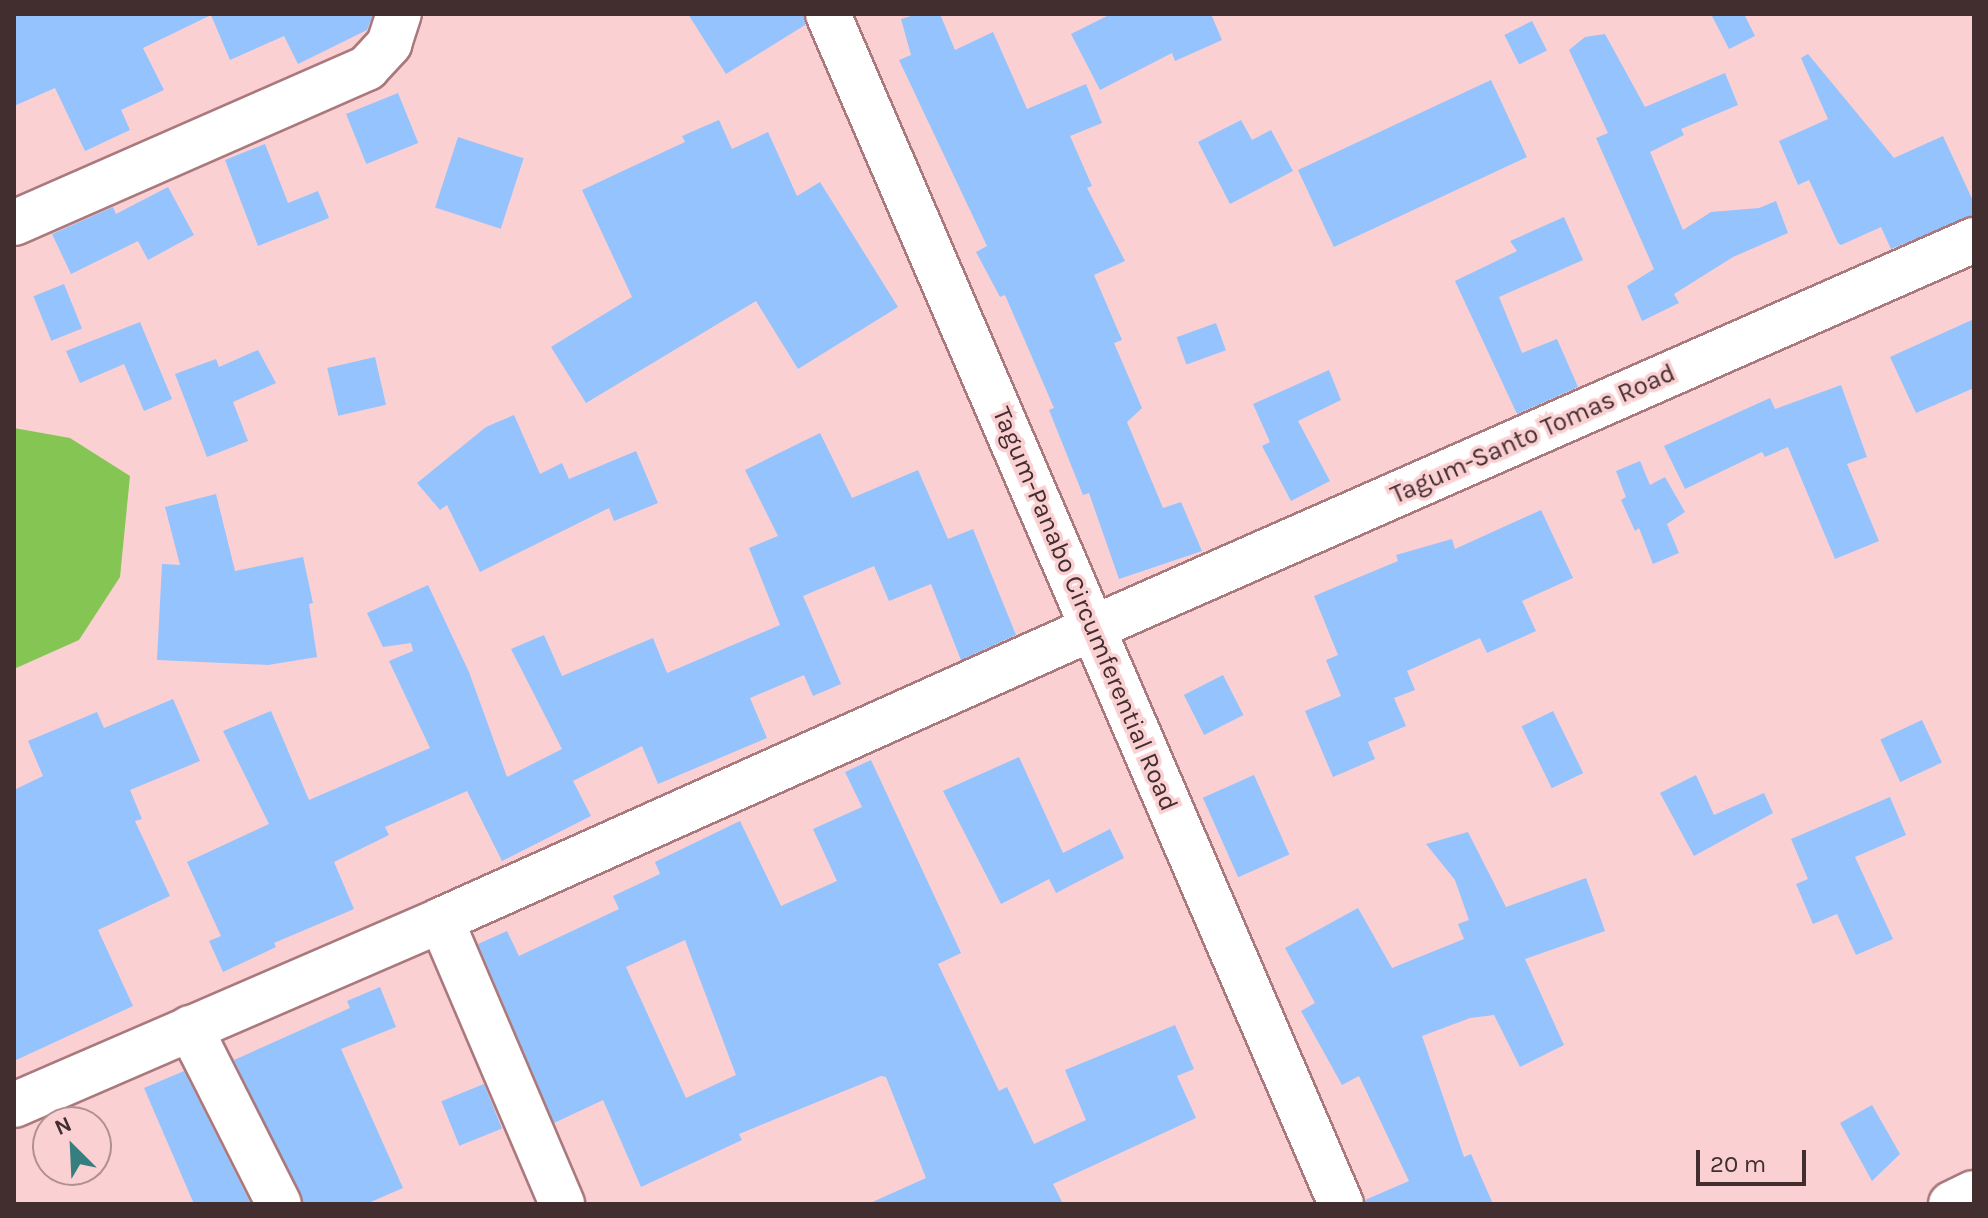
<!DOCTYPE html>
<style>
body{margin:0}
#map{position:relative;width:1988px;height:1218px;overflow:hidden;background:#fbd0d3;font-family:Karla,sans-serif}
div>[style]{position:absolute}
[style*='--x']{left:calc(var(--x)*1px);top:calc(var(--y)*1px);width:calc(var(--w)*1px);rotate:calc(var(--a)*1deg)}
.forest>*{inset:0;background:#85c554}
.building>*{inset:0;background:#94c3fd;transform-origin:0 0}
.roads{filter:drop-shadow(2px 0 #aa797d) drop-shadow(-2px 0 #aa797d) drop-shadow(0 2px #aa797d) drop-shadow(0 -2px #aa797d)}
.minor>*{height:44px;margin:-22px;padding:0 22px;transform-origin:22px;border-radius:22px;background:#fff}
.major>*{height:44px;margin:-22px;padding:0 22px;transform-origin:22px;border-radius:22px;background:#fff}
span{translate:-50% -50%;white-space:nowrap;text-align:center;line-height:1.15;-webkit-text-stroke:7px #fbd0d3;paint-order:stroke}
.street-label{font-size:26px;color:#422e2f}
.frame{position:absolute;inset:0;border:16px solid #422e2f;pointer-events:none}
.north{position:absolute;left:32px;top:1106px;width:80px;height:80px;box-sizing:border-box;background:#fbd0d3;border:2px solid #b18f91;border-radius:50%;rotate:336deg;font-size:22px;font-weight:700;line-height:32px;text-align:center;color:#422e2f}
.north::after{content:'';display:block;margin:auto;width:28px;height:36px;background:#377f7e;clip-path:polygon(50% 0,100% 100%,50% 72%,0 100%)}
.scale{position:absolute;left:1696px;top:1150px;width:110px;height:36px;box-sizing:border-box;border:4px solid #422e2f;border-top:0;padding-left:10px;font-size:24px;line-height:28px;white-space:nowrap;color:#422e2f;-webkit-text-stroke:6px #fbd0d3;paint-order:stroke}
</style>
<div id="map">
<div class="forest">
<i style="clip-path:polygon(14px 428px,70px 438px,130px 476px,120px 577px,79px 640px,14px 669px)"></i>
</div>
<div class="building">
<i style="clip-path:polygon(14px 14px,373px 14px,367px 30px,298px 64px,284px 36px,230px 60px,211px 15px,143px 48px,164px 90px,121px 110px,130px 130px,85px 151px,55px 88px,14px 106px)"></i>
<i style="clip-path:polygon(688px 14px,804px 14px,805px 25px,726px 74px)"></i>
<i style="clip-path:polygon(918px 14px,940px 14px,955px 50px,993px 32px,1027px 109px,1086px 84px,1102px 123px,1070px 136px,1092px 186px,1087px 188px,1125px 261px,1094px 275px,1122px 340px,1114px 343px,1142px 408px,1127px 422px,1163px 508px,1181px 502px,1202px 551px,1119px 579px,1089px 493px,1083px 495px,1049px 410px,1054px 408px,1005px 295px,1000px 297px,976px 252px,987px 246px,899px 60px,911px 55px,901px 19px)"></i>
<i style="clip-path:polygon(1111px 14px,1211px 14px,1222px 40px,1175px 61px,1172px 53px,1100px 90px,1071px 34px)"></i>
<i style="clip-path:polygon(1711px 14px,1744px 14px,1755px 36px,1729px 49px)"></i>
<i style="left:1532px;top:21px;width:33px;height:31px;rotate:63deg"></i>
<i style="clip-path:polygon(1605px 34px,1645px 107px,1725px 73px,1738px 105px,1681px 129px,1684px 135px,1650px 152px,1683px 230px,1711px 212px,1759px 208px,1776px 201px,1788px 233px,1733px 257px,1674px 294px,1679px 303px,1642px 321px,1627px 286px,1654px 269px,1596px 138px,1608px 133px,1569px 50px,1585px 37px)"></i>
<i style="clip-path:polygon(1808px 54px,1894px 158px,1943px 136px,1974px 203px,1974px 215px,1891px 249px,1881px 227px,1841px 245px,1838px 243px,1809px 180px,1798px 185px,1779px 141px,1828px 119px,1801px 58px)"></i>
<i style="left:1491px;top:80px;width:85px;height:213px;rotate:65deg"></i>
<i style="left:398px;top:93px;width:54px;height:56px;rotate:68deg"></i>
<i style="clip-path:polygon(719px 120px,732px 149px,768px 132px,797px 196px,820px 182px,898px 307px,798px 369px,756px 301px,586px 403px,551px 347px,632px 297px,582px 190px,685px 142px,682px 136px)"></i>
<i style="clip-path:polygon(1241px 120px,1252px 140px,1271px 130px,1293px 171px,1230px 204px,1198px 142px)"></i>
<i style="left:458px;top:137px;width:69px;height:74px;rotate:18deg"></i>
<i style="clip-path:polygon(265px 144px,288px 203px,318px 191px,329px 218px,258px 246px,225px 160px)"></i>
<i style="clip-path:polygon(168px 187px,194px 235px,148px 260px,138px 241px,71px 274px,52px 234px,113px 207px,116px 214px)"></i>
<i style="clip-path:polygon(1564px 217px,1583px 260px,1499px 297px,1522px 353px,1557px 339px,1578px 387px,1517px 414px,1455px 281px,1517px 251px,1510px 241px)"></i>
<i style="left:64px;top:284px;width:48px;height:33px;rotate:68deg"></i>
<i style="clip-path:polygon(1974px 319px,1974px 388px,1916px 413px,1890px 357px)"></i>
<i style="clip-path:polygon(140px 322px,172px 399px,144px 411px,124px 364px,80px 383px,66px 351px)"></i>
<i style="left:1216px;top:323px;width:29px;height:42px;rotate:70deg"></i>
<i style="clip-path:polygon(258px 350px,276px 383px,233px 402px,248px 441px,207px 457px,175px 374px,216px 359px,219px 367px)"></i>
<i style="left:375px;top:357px;width:49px;height:49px;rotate:77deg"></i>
<i style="clip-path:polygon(1329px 370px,1341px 400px,1298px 421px,1330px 481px,1291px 501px,1262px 446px,1270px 442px,1253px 404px)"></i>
<i style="clip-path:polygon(1841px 385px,1867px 457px,1847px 464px,1879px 541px,1835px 559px,1788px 447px,1765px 457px,1762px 452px,1685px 489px,1664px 446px,1770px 398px,1775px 409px)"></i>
<i style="clip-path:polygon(514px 415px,540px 474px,562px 463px,569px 479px,636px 451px,658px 503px,614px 521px,609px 508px,480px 572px,447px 505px,440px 510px,417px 483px,486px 427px)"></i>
<i style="clip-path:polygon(820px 433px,852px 498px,918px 470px,948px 539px,973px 529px,1016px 635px,961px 660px,931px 584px,889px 601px,874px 566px,803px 596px,841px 684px,813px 696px,804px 675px,750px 698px,767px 738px,658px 784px,642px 746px,573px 781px,591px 816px,502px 861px,467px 791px,385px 827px,389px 835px,334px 862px,354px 909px,274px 943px,276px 947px,223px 972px,209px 941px,221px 936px,187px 862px,269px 824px,223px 731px,271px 711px,309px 800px,430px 748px,389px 661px,413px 651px,411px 643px,383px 647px,367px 613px,428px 585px,469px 672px,507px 777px,562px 749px,511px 649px,544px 635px,562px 676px,653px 638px,667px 673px,780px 625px,749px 548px,778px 536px,745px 470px)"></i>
<i style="clip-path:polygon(1640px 461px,1650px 485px,1665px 477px,1685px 512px,1667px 524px,1679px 553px,1653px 564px,1639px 528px,1635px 531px,1621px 500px,1626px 497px,1616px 471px)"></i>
<i style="clip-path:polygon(216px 494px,235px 571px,303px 557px,313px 603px,309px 604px,317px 657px,268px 665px,157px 660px,162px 564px,180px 565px,165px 507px)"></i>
<i style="clip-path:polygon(1541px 510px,1573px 578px,1522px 601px,1536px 631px,1487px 653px,1480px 638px,1407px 671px,1415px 690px,1394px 698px,1406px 726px,1368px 742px,1375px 759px,1333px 777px,1305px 711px,1341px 696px,1326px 660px,1338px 655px,1314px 596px,1398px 561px,1396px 555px,1452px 539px,1455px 549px)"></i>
<i style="left:1223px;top:675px;width:45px;height:44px;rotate:63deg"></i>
<i style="clip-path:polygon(173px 699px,200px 761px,130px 790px,142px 819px,135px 821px,170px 896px,98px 930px,133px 1006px,14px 1061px,14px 790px,43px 776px,28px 741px,97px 712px,104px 728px)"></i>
<i style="left:1553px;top:711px;width:69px;height:35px;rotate:64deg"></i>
<i style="left:1922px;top:720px;width:47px;height:46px;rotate:65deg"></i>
<i style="clip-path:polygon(1019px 757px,1063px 853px,1110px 829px,1124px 858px,1056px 893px,1049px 879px,1001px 904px,943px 791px)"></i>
<i style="clip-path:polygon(evenodd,871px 760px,961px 953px,938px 964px,999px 1091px,1007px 1087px,1034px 1144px,1086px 1120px,1065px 1070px,1175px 1025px,1194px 1069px,1177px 1076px,1196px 1118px,1053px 1184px,1063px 1204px,868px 1204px,926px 1178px,886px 1077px,881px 1076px,739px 1134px,742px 1140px,641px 1187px,603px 1100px,554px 1123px,478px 944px,507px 931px,519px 956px,619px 909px,613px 896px,660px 874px,655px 862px,740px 821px,781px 906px,837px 881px,813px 829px,862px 807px,845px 772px,871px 760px,685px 940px,736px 1075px,686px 1098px,626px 967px,685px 940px)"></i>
<i style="left:1254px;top:775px;width:87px;height:56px;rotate:66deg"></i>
<i style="clip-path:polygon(1696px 775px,1714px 815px,1764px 793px,1773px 813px,1694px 856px,1660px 793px)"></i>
<i style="clip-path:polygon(1890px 797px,1906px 835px,1855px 857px,1893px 939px,1856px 955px,1837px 914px,1813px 924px,1796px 884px,1808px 879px,1791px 839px)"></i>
<i style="clip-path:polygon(1468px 832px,1506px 907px,1586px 878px,1605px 931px,1525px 959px,1564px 1045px,1520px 1067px,1494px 1015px,1470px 1018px,1422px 1036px,1464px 1157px,1471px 1154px,1493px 1204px,1366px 1204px,1365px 1200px,1409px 1181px,1359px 1076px,1342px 1085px,1301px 1011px,1315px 1003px,1285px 948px,1358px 908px,1392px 968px,1464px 939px,1458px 924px,1469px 920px,1455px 880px,1426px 844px)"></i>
<i style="clip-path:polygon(380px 987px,396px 1027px,341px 1049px,403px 1188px,366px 1204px,304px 1204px,234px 1060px,350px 1008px,347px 1001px)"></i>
<i style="clip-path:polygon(184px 1071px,251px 1204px,194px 1204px,144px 1088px)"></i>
<i style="left:484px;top:1084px;width:48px;height:46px;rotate:68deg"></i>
<i style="clip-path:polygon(1872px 1105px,1900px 1154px,1872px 1181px,1840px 1123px)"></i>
</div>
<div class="roads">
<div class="minor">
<i style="--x:14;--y:223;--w:386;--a:-23.7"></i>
<i style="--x:367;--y:68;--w:33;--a:-47"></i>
<i style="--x:389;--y:44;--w:32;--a:-72"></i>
<i style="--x:441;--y:920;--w:309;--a:66.9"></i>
<i style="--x:190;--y:1028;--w:197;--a:63.2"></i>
<i style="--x:14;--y:1105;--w:465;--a:-23.4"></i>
<i style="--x:441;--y:920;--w:714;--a:-24.13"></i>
<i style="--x:1951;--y:1204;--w:25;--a:-26"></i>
</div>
<div class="major">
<i style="--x:828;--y:14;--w:1296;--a:66.68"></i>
<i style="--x:1093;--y:628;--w:963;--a:-23.77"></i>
</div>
</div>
<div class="street-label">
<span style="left:1533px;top:434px;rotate:-24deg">Tagum-Santo Tomas Road</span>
<span style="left:1085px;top:609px;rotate:67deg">Tagum-Panabo Circumferential Road</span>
</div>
<div class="frame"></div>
<div class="north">N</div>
<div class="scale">20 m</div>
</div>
